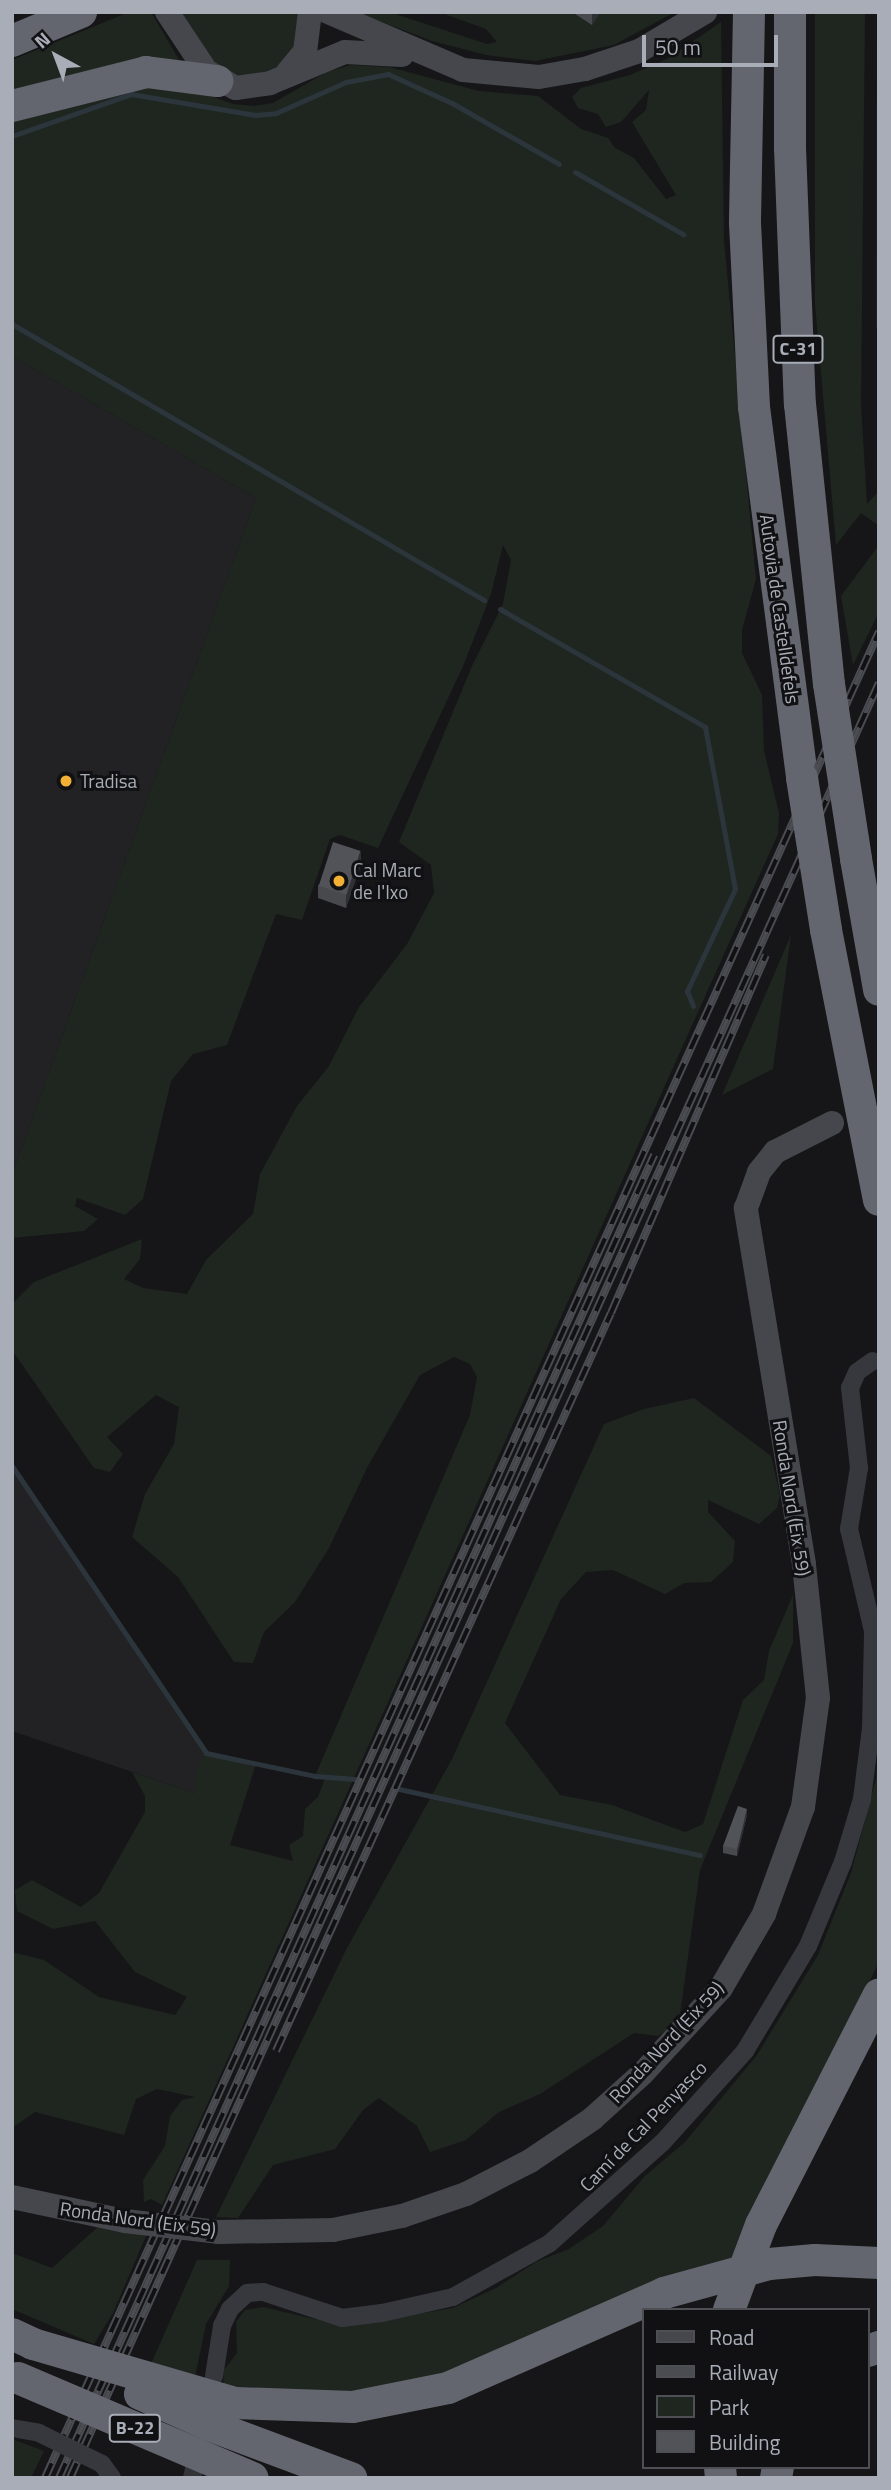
<!DOCTYPE html>
<meta charset="utf-8">
<style>
body{margin:0}
#map{position:relative;width:891px;height:2490px;overflow:hidden;background:#161618;font-family:"Titillium Web",sans-serif}
div>[style]{position:absolute}
[style*='--x']{left:calc(var(--x)*1px);top:calc(var(--y)*1px);width:calc(var(--w)*1px);rotate:calc(var(--a)*1deg)}
.built>*{inset:0;background:#222225}
.green>*{inset:0;background:#1e261f}
.stream>*{height:5px;margin:-2.5px;padding:0 2.5px;transform-origin:2.5px;border-radius:2.5px;background:#2c353c}
.street-tunnel>*{height:18px;margin-top:-9px;transform-origin:0;background:repeating-linear-gradient(90deg,#333438 0 18px,transparent 0 27px)}
.street>*{height:18px;margin:-9px;padding:0 9px;transform-origin:9px;border-radius:9px;background:#37383d}
.secondary>*{height:24px;margin:-12px;padding:0 12px;transform-origin:12px;border-radius:12px;background:#45474d}
.highway>*{height:32px;margin:-16px;padding:0 16px;transform-origin:16px;border-radius:16px;background:#63666e}
.rail>*{height:8px;margin-top:-4px;transform-origin:0;background:repeating-linear-gradient(90deg,#111113 0 16px,#4a4c52 0 32px);box-sizing:border-box;border-block:2px solid #4a4c52}
.street-bridge>*{height:18px;margin:-9px;padding:0 9px;transform-origin:9px;border-radius:9px;background:#37383d}
.secondary-bridge>*{height:24px;margin:-12px;padding:0 12px;transform-origin:12px;border-radius:12px;background:#45474d}
.highway-bridge>*{height:32px;margin:-16px;padding:0 16px;transform-origin:16px;border-radius:16px;background:#63666e}
.wall>*{inset:0;background:#47494d}
.shaded-wall>*{inset:0;background:#2f3033}
.building>*{inset:0;background:#525359;transform-origin:0 0}
.dots>*{width:19px;height:19px;translate:-50% -50%;box-sizing:border-box;border:4px solid #111113;border-radius:50%}
span{translate:-50% -50%;white-space:nowrap;text-align:center;line-height:1.15;-webkit-text-stroke:6px #111113;paint-order:stroke}
.shield-label span{padding:2px 5px;background:#111113;border:2px solid;border-radius:5px;-webkit-text-stroke-width:0}
.shield-label{font-size:18px;color:#a8adb8;font-weight:700}
.street-label{font-size:19px;color:#a8adb8}
.poi-label{font-size:19px;color:#a8adb8}
.left{translate:0 -50%;text-align:left}
.frame{position:absolute;inset:0;border:14px solid #a8adb8;pointer-events:none}
.legend{position:absolute;left:642px;top:2308px;width:228px;height:161px;box-sizing:border-box;background:#111113;border:2px solid #4d4f55;margin:0;padding:9px 12px;list-style:none;font-size:21px;color:#a8adb8}
.legend li{display:flex;align-items:center;gap:14px;height:35px}
.legend b{width:35px;border:2px solid #4d4f55}
.north{position:absolute;left:21px;top:21px;width:70px;height:70px;-webkit-text-stroke:5px #111113;paint-order:stroke;rotate:319deg;font-size:19px;font-weight:700;line-height:28px;text-align:center;color:#a8adb8}
.north::after{content:'';display:block;margin:auto;width:24px;height:32px;background:#a8adb8;clip-path:polygon(50% 0,100% 100%,50% 72%,0 100%)}
.scale{position:absolute;left:642px;top:35px;width:136px;height:32px;box-sizing:border-box;border:4px solid #a8adb8;border-top:0;padding-left:9px;font-size:21px;line-height:24px;white-space:nowrap;color:#a8adb8;-webkit-text-stroke:5px #111113;paint-order:stroke}
</style>
<div id="map">
<div class="built">
<i style="clip-path:polygon(877px 12px,879px 12px,879px 329px,876px 327px)"></i>
<i style="clip-path:polygon(12px 356px,256px 498px,12px 1175px)"></i>
<i style="clip-path:polygon(12px 1466px,206px 1753px,194px 1793px,12px 1731px)"></i>
</div>
<div class="green">
<i style="clip-path:polygon(129px 12px,151px 12px,181px 63px,12px 98px,12px 60px)"></i>
<i style="clip-path:polygon(178px 12px,299px 12px,300px 36px,285px 63px,268px 72px,242px 76px,223px 70px,204px 52px)"></i>
<i style="clip-path:polygon(356px 12px,389px 12px,487px 44px,497px 42px,486px 29px,439px 12px,675px 12px,614px 45px,535px 61px,486px 55px,432px 41px)"></i>
<i style="clip-path:polygon(815px 12px,865px 12px,861px 404px,867px 504px,879px 491px,879px 526px,861px 513px,836px 545px,815px 304px)"></i>
<i style="clip-path:polygon(721px 22px,724px 240px,756px 579px,742px 630px,742px 653px,762px 695px,764px 751px,779px 813px,778px 834px,162px 2205px,151px 2199px,144px 2202px,143px 2180px,165px 2146px,170px 2116px,182px 2100px,195px 2097px,157px 2089px,136px 2099px,124px 2135px,35px 2112px,12px 2128px,12px 1952px,44px 1960px,99px 1997px,175px 2015px,187px 1997px,135px 1972px,95px 1921px,53px 1929px,17px 1911px,15px 1890px,32px 1880px,81px 1907px,99px 1893px,145px 1812px,145px 1796px,132px 1772px,194px 1793px,198px 1766px,206px 1753px,256px 1764px,230px 1845px,293px 1861px,289px 1845px,303px 1836px,305px 1809px,318px 1797px,325px 1778px,315px 1776px,470px 1415px,477px 1377px,470px 1364px,454px 1357px,420px 1375px,368px 1466px,329px 1548px,295px 1602px,264px 1632px,253px 1663px,234px 1662px,178px 1577px,132px 1537px,145px 1494px,174px 1444px,179px 1407px,156px 1395px,107px 1437px,123px 1454px,110px 1472px,94px 1468px,12px 1350px,12px 1304px,34px 1282px,142px 1239px,140px 1259px,124px 1279px,143px 1288px,187px 1294px,206px 1260px,253px 1214px,260px 1174px,297px 1106px,329px 1066px,359px 1007px,407px 944px,434px 893px,431px 865px,399px 842px,472px 666px,503px 604px,511px 560px,503px 545px,491px 594px,464px 664px,378px 848px,340px 835px,330px 839px,302px 920px,276px 914px,227px 1045px,193px 1054px,171px 1081px,143px 1199px,125px 1215px,77px 1198px,75px 1206px,98px 1219px,84px 1231px,12px 1238px,12px 1175px,256px 498px,12px 356px,12px 119px,121px 88px,183px 86px,233px 104px,254px 106px,273px 103px,327px 72px,351px 65px,389px 67px,479px 91px,538px 96px,581px 129px,608px 138px,615px 148px,634px 158px,666px 199px,676px 195px,632px 122px,646px 110px,649px 90px,621px 122px,606px 127px,598px 114px,578px 108px,572px 97px,581px 88px,630px 75px,667px 59px)"></i>
<i style="clip-path:polygon(879px 545px,879px 612px,853px 665px,841px 596px)"></i>
<i style="clip-path:polygon(791px 935px,773px 1069px,722px 1095px)"></i>
<i style="clip-path:polygon(694px 1398px,771px 1456px,780px 1495px,777px 1508px,759px 1524px,708px 1500px,708px 1512px,735px 1541px,733px 1562px,711px 1582px,684px 1583px,665px 1594px,613px 1570px,586px 1572px,561px 1599px,505px 1723px,560px 1795px,612px 1805px,685px 1832px,703px 1824px,743px 1700px,764px 1680px,769px 1651px,793px 1595px,793px 1643px,700px 1870px,679px 2022px,658px 2036px,634px 2033px,540px 2094px,499px 2112px,466px 2140px,430px 2152px,417px 2126px,379px 2098px,363px 2110px,335px 2149px,273px 2165px,238px 2218px,216px 2217px,347px 1948px,452px 1759px,604px 1424px,644px 1409px)"></i>
<i style="clip-path:polygon(879px 1743px,879px 1962px,736px 2257px,648px 2284px,518px 2346px,425px 2380px,338px 2395px,223px 2387px,224px 2370px,237px 2353px,236px 2322px,245px 2310px,263px 2307px,344px 2326px,453px 2308px,496px 2288px,536px 2262px,569px 2249px,603px 2226px,645px 2176px,685px 2142px,757px 2055px,818px 1955px,851px 1873px,876px 1779px)"></i>
<i style="clip-path:polygon(100px 2225px,149px 2229px,113px 2313px,94px 2344px,12px 2309px,12px 2253px,52px 2268px)"></i>
<i style="clip-path:polygon(197px 2260px,230px 2260px,229px 2286px,206px 2324px,195px 2377px,151px 2364px)"></i>
<i style="clip-path:polygon(12px 2439px,44px 2451px,31px 2478px,12px 2478px)"></i>
</div>
<div class="stream">
<i style="--x:12;--y:136;--w:126;--a:-19.4"></i>
<i style="--x:131;--y:94;--w:126;--a:9.6"></i>
<i style="--x:255;--y:115;--w:21;--a:-5"></i>
<i style="--x:276;--y:113;--w:77;--a:-23.9"></i>
<i style="--x:346;--y:82;--w:43;--a:-10.8"></i>
<i style="--x:388;--y:74;--w:70;--a:24.4"></i>
<i style="--x:452;--y:103;--w:123;--a:29.7"></i>
<i style="--x:575;--y:172;--w:125;--a:29.9"></i>
<i style="--x:12;--y:324;--w:547;--a:30.32"></i>
<i style="--x:500;--y:609;--w:237;--a:29.9"></i>
<i style="--x:705;--y:727;--w:165;--a:79.5"></i>
<i style="--x:735;--y:889;--w:113;--a:115.2"></i>
<i style="--x:687;--y:991;--w:16;--a:68"></i>
<i style="--x:12;--y:1466;--w:346;--a:55.9"></i>
<i style="--x:206;--y:1753;--w:111;--a:11.9"></i>
<i style="--x:315;--y:1776;--w:40;--a:4.3"></i>
<i style="--x:399;--y:1789;--w:308;--a:12.4"></i>
</div>
<div class="street-tunnel">
<i style="--x:192;--y:2478;--w:32;--a:-77"></i>
</div>
<div class="street">
<i style="--x:214;--y:2376;--w:51;--a:-80.9"></i>
<i style="--x:222;--y:2326;--w:19;--a:-65"></i>
<i style="--x:230;--y:2309;--w:23;--a:-43"></i>
<i style="--x:247;--y:2293;--w:16;--a:-4"></i>
<i style="--x:263;--y:2292;--w:83;--a:18.2"></i>
<i style="--x:342;--y:2318;--w:40;--a:-7.1"></i>
<i style="--x:382;--y:2313;--w:73;--a:-12.7"></i>
<i style="--x:453;--y:2297;--w:111;--a:-29.1"></i>
<i style="--x:550;--y:2243;--w:150;--a:-41.8"></i>
<i style="--x:662;--y:2143;--w:124;--a:-47.9"></i>
<i style="--x:745;--y:2051;--w:122;--a:-59"></i>
<i style="--x:808;--y:1946;--w:91;--a:-67.4"></i>
<i style="--x:843;--y:1862;--w:66;--a:-73.2"></i>
<i style="--x:862;--y:1799;--w:72;--a:-82.8"></i>
<i style="--x:871;--y:1728;--w:97;--a:-88.8"></i>
<i style="--x:873;--y:1631;--w:105;--a:-103.2"></i>
<i style="--x:849;--y:1529;--w:62;--a:-80.7"></i>
<i style="--x:859;--y:1468;--w:81;--a:-96.4"></i>
<i style="--x:850;--y:1388;--w:17;--a:-66"></i>
<i style="--x:857;--y:1372;--w:19;--a:-35"></i>
<i style="--x:12;--y:2428;--w:27;--a:10"></i>
<i style="--x:102;--y:2464;--w:17;--a:54"></i>
</div>
<div class="secondary">
<i style="--x:167;--y:12;--w:71;--a:56.5"></i>
<i style="--x:206;--y:71;--w:34;--a:30"></i>
<i style="--x:236;--y:88;--w:34;--a:-8"></i>
<i style="--x:270;--y:83;--w:81;--a:-22.5"></i>
<i style="--x:345;--y:52;--w:57;--a:3"></i>
<i style="--x:328;--y:12;--w:147;--a:23.2"></i>
<i style="--x:463;--y:70;--w:76;--a:5.3"></i>
<i style="--x:539;--y:77;--w:47;--a:-9.9"></i>
<i style="--x:585;--y:69;--w:57;--a:-18.4"></i>
<i style="--x:639;--y:51;--w:77;--a:-30.6"></i>
<i style="--x:288;--y:72;--w:26;--a:-50"></i>
<i style="--x:305;--y:52;--w:40;--a:-82.9"></i>
<i style="--x:12;--y:2197;--w:116;--a:12"></i>
<i style="--x:219;--y:2232;--w:114;--a:-1"></i>
<i style="--x:333;--y:2230;--w:70;--a:-11.5"></i>
<i style="--x:402;--y:2216;--w:68;--a:-19"></i>
<i style="--x:466;--y:2194;--w:72;--a:-27.3"></i>
<i style="--x:530;--y:2161;--w:75;--a:-34.1"></i>
<i style="--x:592;--y:2119;--w:67;--a:-42"></i>
<i style="--x:642;--y:2074;--w:117;--a:-47.4"></i>
<i style="--x:721;--y:1988;--w:86;--a:-59.8"></i>
<i style="--x:764;--y:1914;--w:114;--a:-70"></i>
<i style="--x:803;--y:1807;--w:110;--a:-82.2"></i>
<i style="--x:818;--y:1698;--w:135;--a:-96"></i>
<i style="--x:804;--y:1564;--w:361;--a:-99.3"></i>
<i style="--x:746;--y:1208;--w:38;--a:-70"></i>
<i style="--x:759;--y:1172;--w:26;--a:-51"></i>
<i style="--x:775;--y:1152;--w:64;--a:-27"></i>
</div>
<div class="highway">
<i style="--x:749;--y:12;--w:211;--a:91.1"></i>
<i style="--x:745;--y:223;--w:184;--a:87.2"></i>
<i style="--x:754;--y:407;--w:374;--a:82.6"></i>
<i style="--x:790;--y:12;--w:136;--a:90"></i>
<i style="--x:790;--y:148;--w:256;--a:87.8"></i>
<i style="--x:800;--y:404;--w:281;--a:84.1"></i>
<i style="--x:12;--y:41;--w:75;--a:-22.8"></i>
<i style="--x:12;--y:106;--w:138;--a:-14.2"></i>
<i style="--x:146;--y:72;--w:72;--a:7.2"></i>
<i style="--x:856;--y:859;--w:133;--a:80"></i>
<i style="--x:826;--y:930;--w:275;--a:78.9"></i>
<i style="--x:729;--y:2310;--w:91;--a:-69.4"></i>
<i style="--x:761;--y:2225;--w:259;--a:-62.9"></i>
<i style="--x:12;--y:2334;--w:23;--a:25"></i>
<i style="--x:868;--y:2351;--w:12;--a:-20"></i>
<i style="--x:235;--y:2403;--w:118;--a:1.9"></i>
<i style="--x:353;--y:2407;--w:97;--a:-11.3"></i>
<i style="--x:448;--y:2388;--w:236;--a:-23.7"></i>
<i style="--x:209;--y:2425;--w:152;--a:20.5"></i>
<i style="--x:720;--y:2467;--w:11;--a:85"></i>
<i style="--x:776;--y:2478;--w:11;--a:-80"></i>
</div>
<div class="rail">
<i style="--x:276;--y:2051;--w:810;--a:-65.59"></i>
<i style="--x:611;--y:1313;--w:390;--a:-66.6"></i>
<i style="--x:45;--y:2478;--w:2026;--a:-65.69"></i>
<i style="--x:59;--y:2478;--w:1451;--a:-65.78"></i>
<i style="--x:70;--y:2478;--w:1969;--a:-65.74"></i>
</div>
<div class="street-bridge">
<i style="--x:39;--y:2433;--w:70;--a:26.2"></i>
</div>
<div class="secondary-bridge">
<i style="--x:125;--y:2221;--w:95;--a:6.7"></i>
</div>
<div class="highway-bridge">
<i style="--x:829;--y:684;--w:177;--a:81.2"></i>
<i style="--x:802;--y:778;--w:154;--a:81"></i>
<i style="--x:664;--y:2293;--w:109;--a:-15.4"></i>
<i style="--x:769;--y:2264;--w:46;--a:-5"></i>
<i style="--x:815;--y:2260;--w:64;--a:2.7"></i>
<i style="--x:33;--y:2344;--w:210;--a:16.3"></i>
<i style="--x:18;--y:2378;--w:255;--a:23.1"></i>
<i style="--x:140;--y:2394;--w:76;--a:24.2"></i>
</div>
<div class="wall">
<i style="clip-path:polygon(572px 12px,600px 12px,592px 25px)"></i>
<i style="clip-path:polygon(361px 864px,346px 908px,318px 898px,318px 885px)"></i>
<i style="clip-path:polygon(747px 1815px,737px 1856px,723px 1853px,723px 1846px)"></i>
</div>
<div class="shaded-wall">
<i style="clip-path:polygon(592px 12px,600px 12px,592px 25px)"></i>
<i style="clip-path:polygon(361px 851px,361px 864px,346px 908px,346px 895px)"></i>
<i style="clip-path:polygon(747px 1809px,747px 1815px,737px 1856px,737px 1849px)"></i>
</div>
<div class="building">
<i style="left:333px;top:842px;width:29px;height:46px;rotate:18deg"></i>
<i style="clip-path:polygon(738px 1806px,747px 1809px,737px 1849px,723px 1846px)"></i>
</div>
<div class="dots">
<i style="left:66px;top:781px;background:#f2b134"></i>
<i style="left:339px;top:881px;background:#f2b134"></i>
</div>
<div class="shield-label">
<span style="left:798px;top:349px">C-31</span>
<span style="left:135px;top:2428px">B-22</span>
</div>
<div class="street-label">
<span style="left:780px;top:609px;rotate:82deg">Autovia de Castelldefels</span>
<span style="left:792px;top:1498px;rotate:81deg">Ronda Nord (Eix 59)</span>
<span style="left:666px;top:2042px;rotate:-47deg">Ronda Nord (Eix 59)</span>
<span style="left:643px;top:2126px;rotate:-46deg">Camí de Cal Penyasco</span>
<span style="left:138px;top:2219px;rotate:8deg">Ronda Nord (Eix 59)</span>
</div>
<div class="poi-label">
<span class="left" style="left:80px;top:781px">Tradisa</span>
<span class="left" style="left:353px;top:881px">Cal Marc<br>de l'Ixo</span>
</div>
<div class="frame"></div>
<ul class="legend">
<li><b style="height:9px;background:#45474d"></b>Road</li>
<li><b style="height:9px;background:#4a4c52"></b>Railway</li>
<li><b style="height:19px;background:#1e261f"></b>Park</li>
<li><b style="height:19px;background:#525359"></b>Building</li>
</ul>
<div class="north">N</div>
<div class="scale">50 m</div>
</div>
